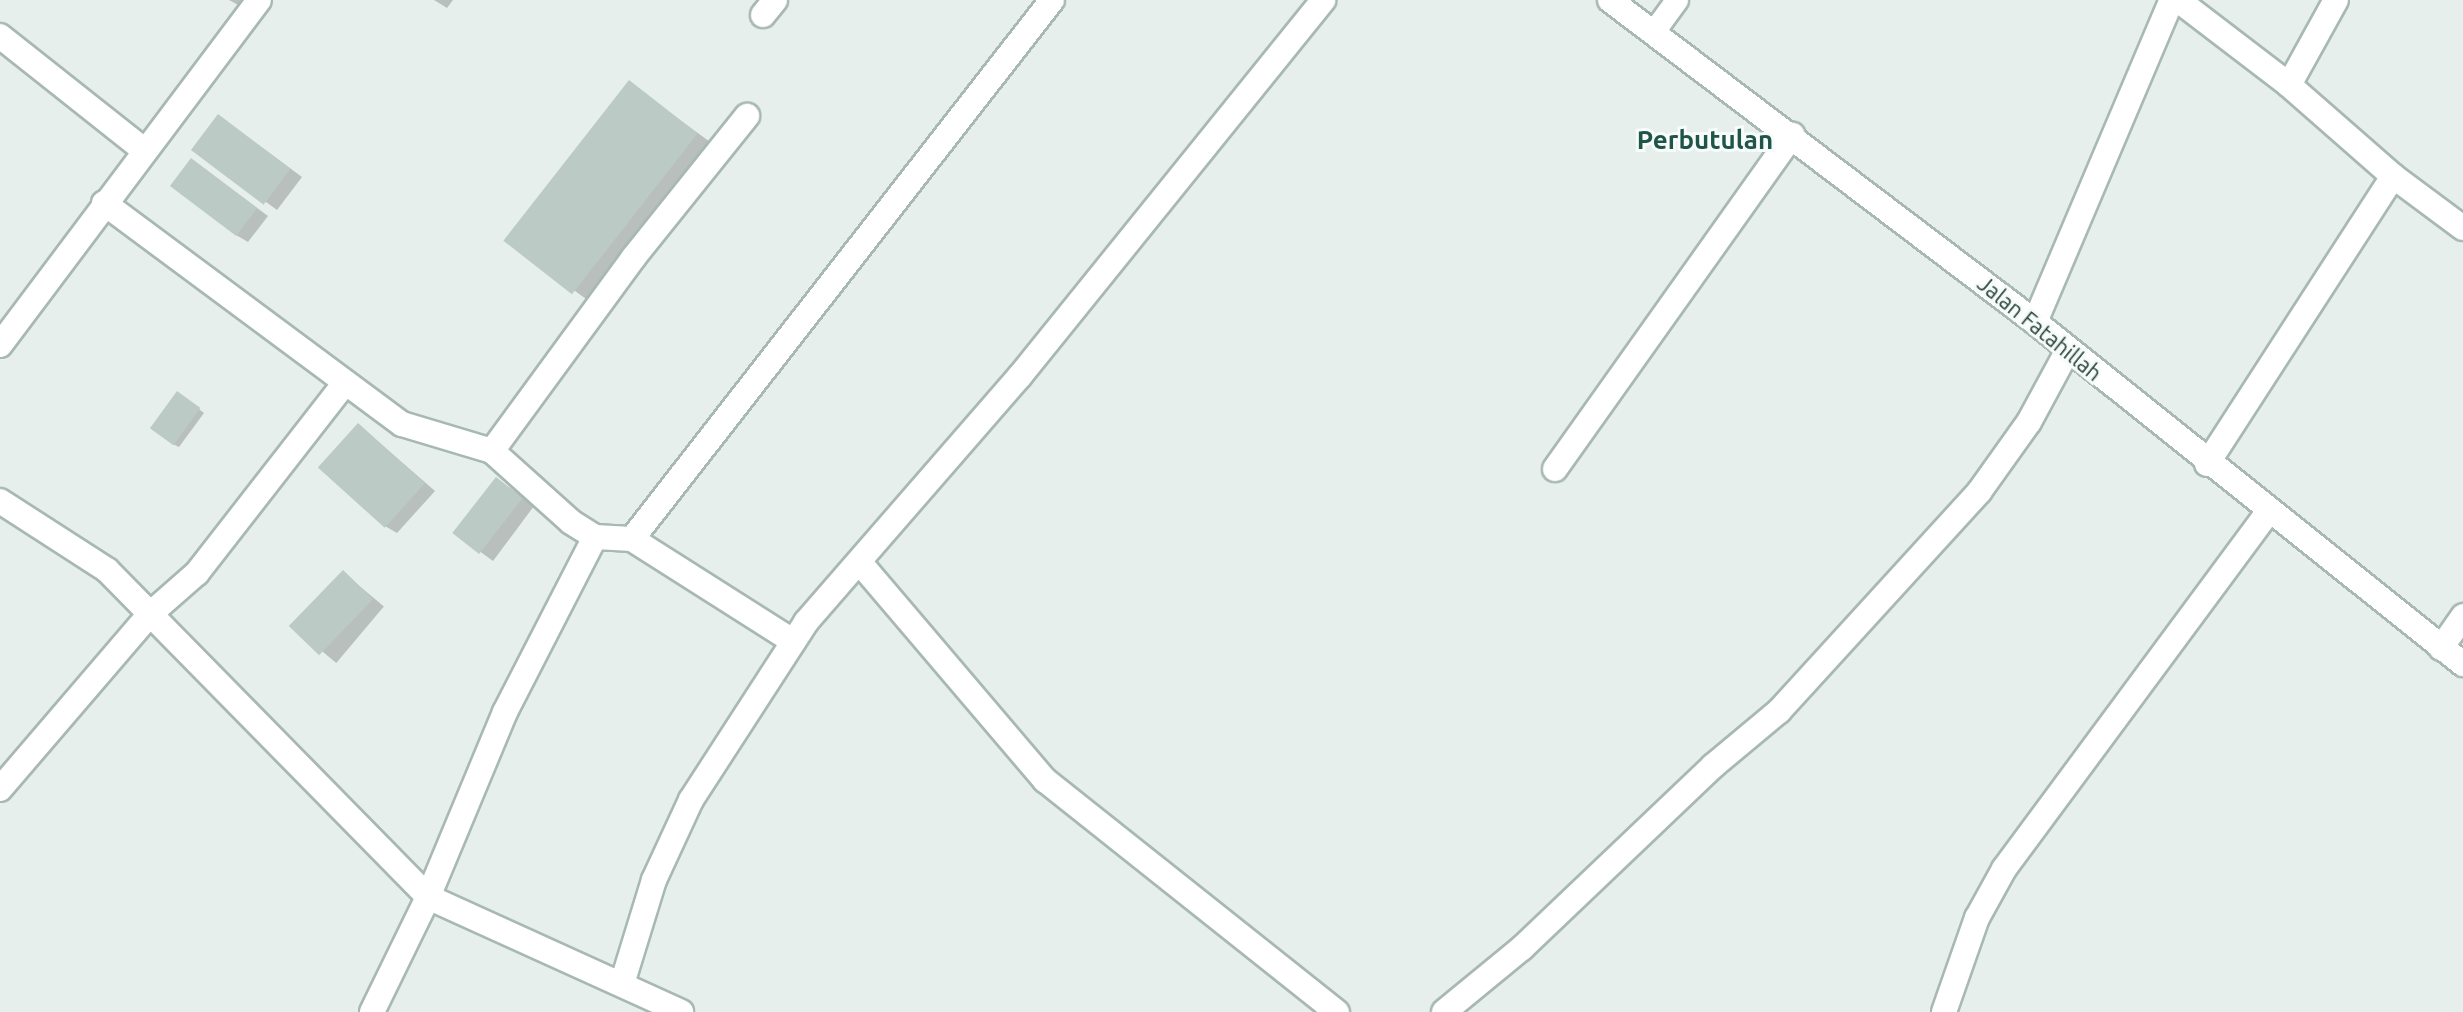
<!DOCTYPE html>
<style>
body{margin:0}
#map{position:relative;width:2463px;height:1012px;overflow:hidden;background:#e6efeb;font-family:Ubuntu,sans-serif}
div>[style]{position:absolute}
[style*='--x']{left:calc(var(--x)*1px);top:calc(var(--y)*1px);width:calc(var(--w)*1px);rotate:calc(var(--a)*1deg)}
.shadow>*{inset:0;background:#0003;transform-origin:0 0}
.building>*{inset:0;background:#bbcac4;transform-origin:0 0}
.roads{filter:drop-shadow(2px 0 #a8b8b2) drop-shadow(-2px 0 #a8b8b2) drop-shadow(0 2px #a8b8b2) drop-shadow(0 -2px #a8b8b2)}
.lane>*{height:22px;margin:-11px;padding:0 11px;transform-origin:11px;border-radius:11px;background:#fff}
.street>*{height:24px;margin:-12px;padding:0 12px;transform-origin:12px;border-radius:12px;background:#fff}
.secondary>*{height:24px;margin:-12px;padding:0 12px;transform-origin:12px;border-radius:12px;background:#fff}
span{translate:-50% -50%;white-space:nowrap;text-align:center;line-height:1.15;-webkit-text-stroke:6px #f7fbf9;paint-order:stroke}
.street-label{font-size:22px;color:#24423a}
.quarter-label{font-size:26px;color:#1f5548;font-weight:700}
</style>
<div id="map">
<div class="shadow">
<i style="clip-path:polygon(229px 0,249px 0,242px 7px)"></i>
<i style="clip-path:polygon(434px 0,453px 0,447px 8px)"></i>
<i style="left:629px;top:83px;width:105px;height:200px;rotate:36deg"></i>
<i style="clip-path:polygon(230px 124px,302px 177px,277px 210px,194px 150px)"></i>
<i style="clip-path:polygon(192px 160px,268px 216px,248px 242px,236px 235px)"></i>
<i style="clip-path:polygon(183px 397px,204px 413px,179px 447px,173px 444px)"></i>
<i style="clip-path:polygon(359px 425px,435px 491px,397px 533px,385px 526px)"></i>
<i style="clip-path:polygon(509px 487px,534px 506px,493px 561px,456px 534px)"></i>
<i style="left:344px;top:573px;width:52px;height:74px;rotate:40deg"></i>
</div>
<div class="building">
<i style="left:629px;top:80px;width:87px;height:204px;rotate:38deg"></i>
<i style="left:218px;top:114px;width:91px;height:45px;rotate:37deg"></i>
<i style="left:191px;top:158px;width:83px;height:35px;rotate:37deg"></i>
<i style="left:177px;top:391px;width:29px;height:46px;rotate:36deg"></i>
<i style="left:358px;top:423px;width:90px;height:60px;rotate:42deg"></i>
<i style="left:496px;top:477px;width:34px;height:71px;rotate:38deg"></i>
<i style="left:343px;top:570px;width:42px;height:78px;rotate:44deg"></i>
</div>
<div class="roads">
<div class="lane">
<i style="--x:1654;--y:32;--w:39;--a:-54"></i>
</div>
<div class="street">
<i style="--x:2178;--y:0;--w:140;--a:37.4"></i>
<i style="--x:2289;--y:85;--w:97;--a:-61.1"></i>
<i style="--x:763;--y:15;--w:19;--a:-51"></i>
<i style="--x:0;--y:36;--w:184;--a:38.4"></i>
<i style="--x:2289;--y:85;--w:138;--a:41.2"></i>
<i style="--x:104;--y:203;--w:371;--a:36.6"></i>
<i style="--x:402;--y:424;--w:94;--a:16.7"></i>
<i style="--x:492;--y:451;--w:106;--a:41.9"></i>
<i style="--x:571;--y:522;--w:28;--a:32"></i>
<i style="--x:595;--y:537;--w:37;--a:3"></i>
<i style="--x:632;--y:539;--w:683;--a:-52.07"></i>
<i style="--x:2035;--y:322;--w:350;--a:-67"></i>
<i style="--x:0;--y:345;--w:431;--a:-53.1"></i>
<i style="--x:492;--y:451;--w:240;--a:-53.8"></i>
<i style="--x:634;--y:257;--w:181;--a:-51.3"></i>
<i style="--x:2207;--y:464;--w:343;--a:-57.1"></i>
<i style="--x:2393;--y:176;--w:87;--a:36.6"></i>
<i style="--x:1555;--y:469;--w:410;--a:-54.6"></i>
<i style="--x:0;--y:501;--w:127;--a:32.8"></i>
<i style="--x:107;--y:570;--w:458;--a:45.5"></i>
<i style="--x:428;--y:897;--w:278;--a:24.4"></i>
<i style="--x:632;--y:539;--w:191;--a:32.4"></i>
<i style="--x:861;--y:564;--w:284;--a:49.6"></i>
<i style="--x:1045;--y:780;--w:373;--a:38.5"></i>
<i style="--x:2441;--y:648;--w:39;--a:-55"></i>
<i style="--x:0;--y:789;--w:229;--a:-49.4"></i>
<i style="--x:149;--y:615;--w:64;--a:-41.2"></i>
<i style="--x:197;--y:573;--w:241;--a:-52.1"></i>
<i style="--x:622;--y:984;--w:109;--a:-72.9"></i>
<i style="--x:654;--y:880;--w:88;--a:-65.2"></i>
<i style="--x:691;--y:800;--w:212;--a:-57.1"></i>
<i style="--x:806;--y:622;--w:326;--a:-49"></i>
<i style="--x:1020;--y:376;--w:483;--a:-51.1"></i>
<i style="--x:372;--y:1012;--w:128;--a:-64"></i>
<i style="--x:428;--y:897;--w:200;--a:-67.4"></i>
<i style="--x:505;--y:712;--w:197;--a:-62.8"></i>
<i style="--x:1444;--y:1012;--w:101;--a:-39.4"></i>
<i style="--x:1522;--y:948;--w:264;--a:-43.6"></i>
<i style="--x:1713;--y:766;--w:86;--a:-39.8"></i>
<i style="--x:1779;--y:711;--w:297;--a:-47.6"></i>
<i style="--x:1979;--y:492;--w:86;--a:-54.5"></i>
<i style="--x:2029;--y:422;--w:82;--a:-61.6"></i>
<i style="--x:1944;--y:1012;--w:100;--a:-70.7"></i>
<i style="--x:1977;--y:918;--w:56;--a:-61.1"></i>
<i style="--x:2004;--y:869;--w:445;--a:-53.5"></i>
</div>
<div class="secondary">
<i style="--x:1610;--y:0;--w:533;--a:37.15"></i>
<i style="--x:2035;--y:322;--w:548;--a:38.63"></i>
</div>
</div>
<div class="street-label">
<span style="left:2040px;top:328px;rotate:39deg">Jalan Fatahillah</span>
</div>
<div class="quarter-label">
<span style="left:1705px;top:140px">Perbutulan</span>
</div>
</div>
